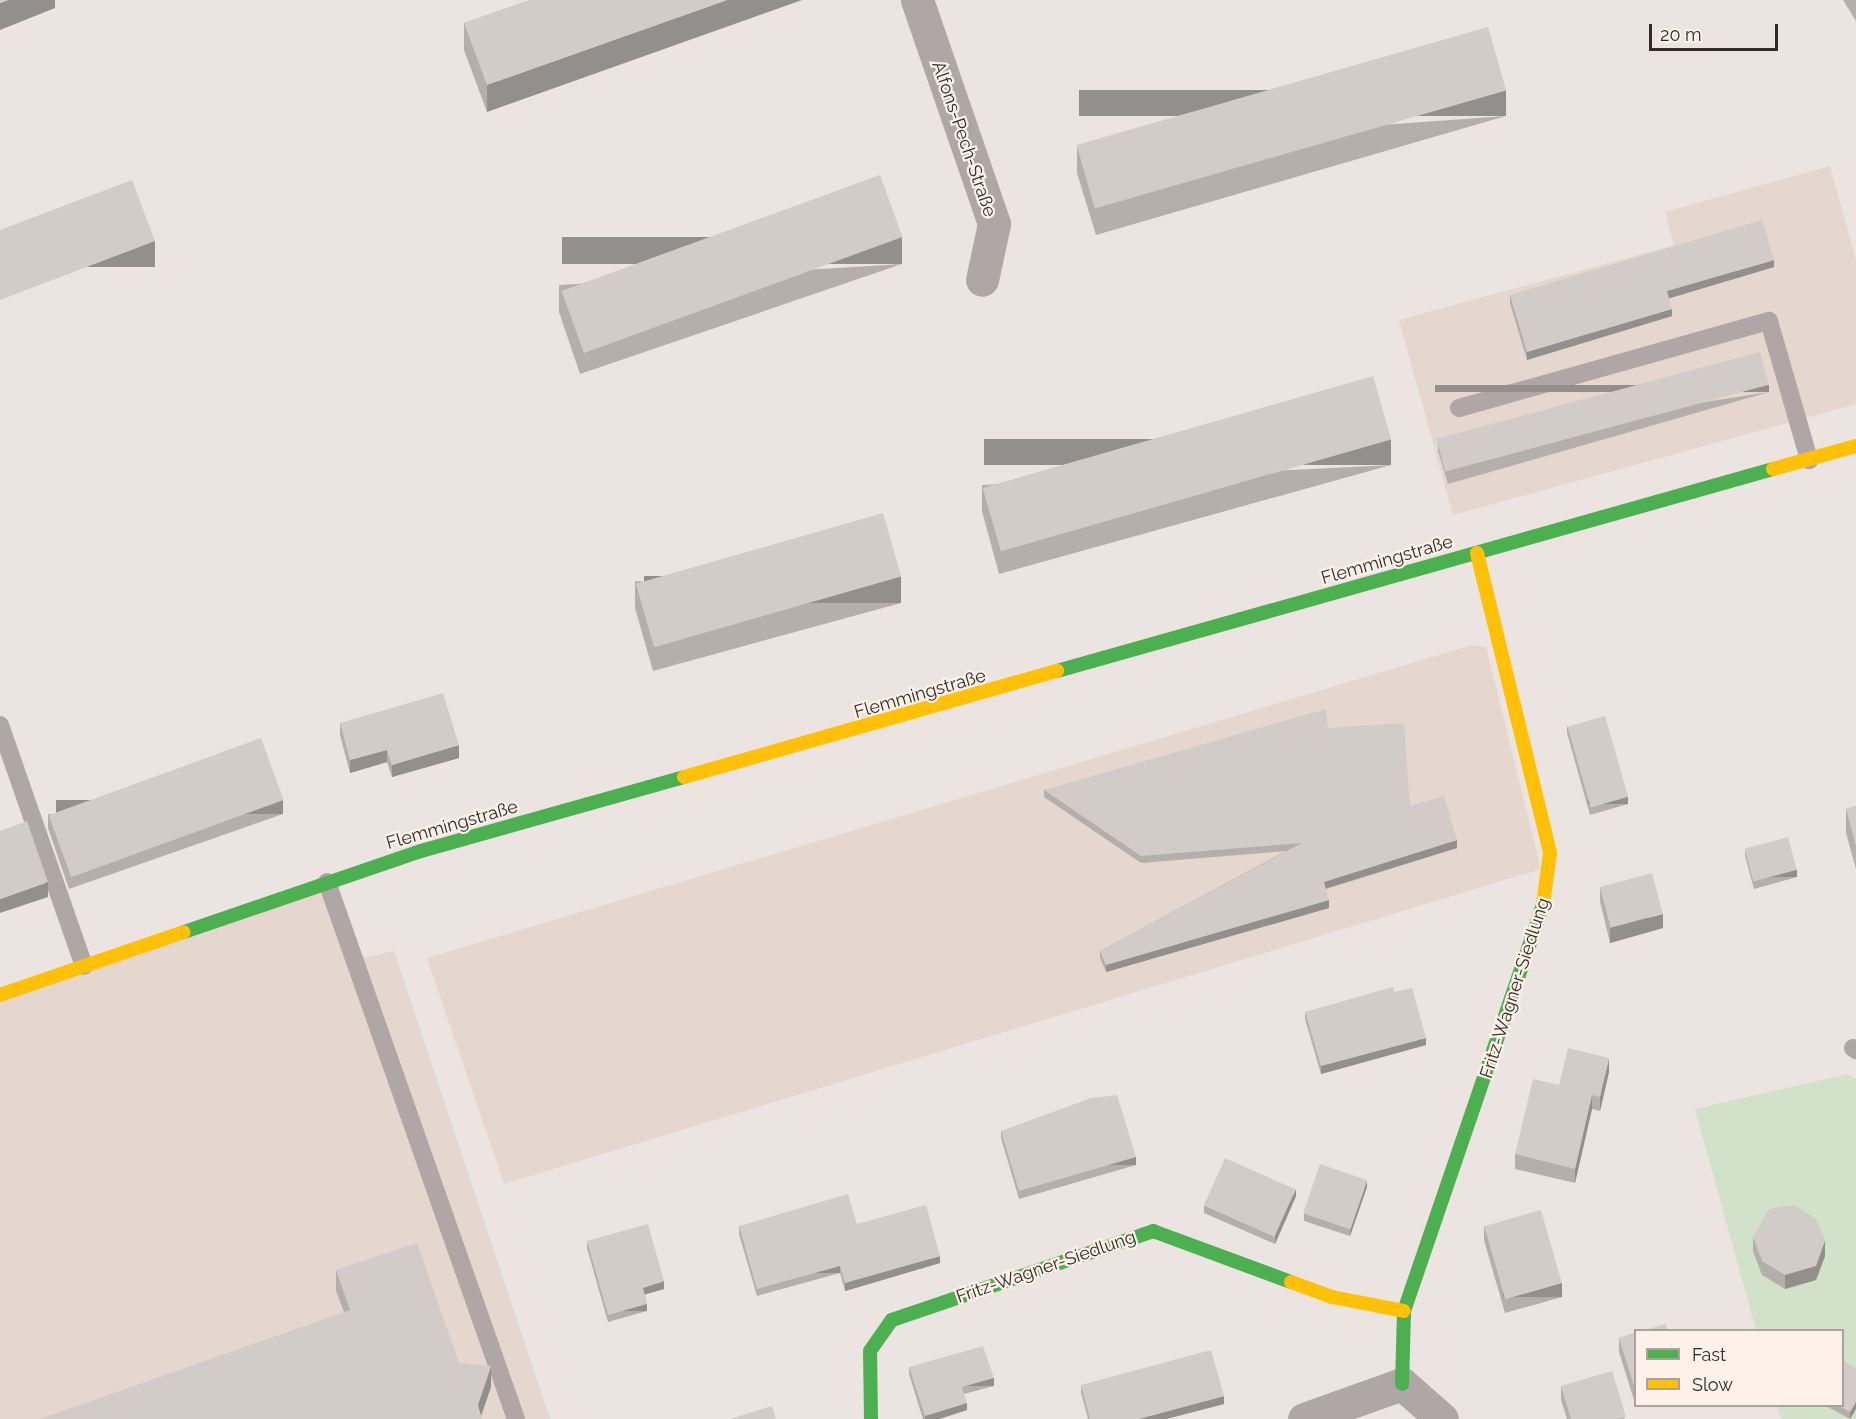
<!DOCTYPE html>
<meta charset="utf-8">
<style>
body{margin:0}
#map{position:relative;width:1856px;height:1419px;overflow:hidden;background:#ece4e0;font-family:Raleway,sans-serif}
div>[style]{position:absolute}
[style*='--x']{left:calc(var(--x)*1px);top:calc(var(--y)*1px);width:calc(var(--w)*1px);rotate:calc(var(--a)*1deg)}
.industrial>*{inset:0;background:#e5d6ce}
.built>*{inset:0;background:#e5d7cd}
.green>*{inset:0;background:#d2e1ca}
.lane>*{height:18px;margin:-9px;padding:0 9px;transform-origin:9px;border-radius:9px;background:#afa6a5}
.street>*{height:33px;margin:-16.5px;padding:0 16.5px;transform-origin:16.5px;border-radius:16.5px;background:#afa6a5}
.fast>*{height:14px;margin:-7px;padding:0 7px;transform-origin:7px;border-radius:7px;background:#4caf50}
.slow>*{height:14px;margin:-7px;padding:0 7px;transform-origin:7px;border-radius:7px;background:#ffc107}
.wall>*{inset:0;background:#b5afac}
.shaded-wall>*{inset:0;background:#938f8c;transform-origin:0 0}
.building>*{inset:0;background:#d2ccc8;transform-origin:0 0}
span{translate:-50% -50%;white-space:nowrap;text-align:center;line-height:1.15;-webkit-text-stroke:4.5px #fdf1e9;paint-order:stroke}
.street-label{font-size:18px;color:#312b28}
.legend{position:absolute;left:1634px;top:1329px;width:210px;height:78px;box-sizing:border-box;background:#fdf1e9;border:2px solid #aba29c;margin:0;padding:8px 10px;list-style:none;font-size:18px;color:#312b28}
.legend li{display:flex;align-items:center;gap:12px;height:30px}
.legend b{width:30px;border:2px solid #aba29c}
.scale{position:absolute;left:1649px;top:24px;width:129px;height:27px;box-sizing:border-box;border:3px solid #312b28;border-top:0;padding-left:8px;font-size:18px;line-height:21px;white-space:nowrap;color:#312b28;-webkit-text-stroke:4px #fdf1e9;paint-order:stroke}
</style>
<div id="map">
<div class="industrial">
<i style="clip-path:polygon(1830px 166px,1856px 260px,1856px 404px,1453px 515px,1399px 320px,1674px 245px,1665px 212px)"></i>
</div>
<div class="built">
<i style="clip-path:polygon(1472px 645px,1486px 647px,1541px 869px,504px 1184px,427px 958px)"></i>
<i style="clip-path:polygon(327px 882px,353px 960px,394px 951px,550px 1419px,0 1419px,0 995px)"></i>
</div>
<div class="green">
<i style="clip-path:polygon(1848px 1074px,1856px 1079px,1856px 1419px,1781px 1419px,1777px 1406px,1842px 1406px,1842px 1330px,1756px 1330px,1695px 1109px)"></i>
</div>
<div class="lane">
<i style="--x:1459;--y:408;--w:322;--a:-15.7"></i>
<i style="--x:1769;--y:321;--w:145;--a:73.9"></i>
<i style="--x:0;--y:725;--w:255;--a:70.8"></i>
<i style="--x:327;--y:882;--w:569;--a:70.61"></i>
<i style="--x:1853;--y:1048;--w:4;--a:34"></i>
</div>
<div class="street">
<i style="--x:917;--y:0;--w:237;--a:71"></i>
<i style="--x:994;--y:224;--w:57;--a:102.1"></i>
<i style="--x:1304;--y:1419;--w:104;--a:-19.7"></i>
<i style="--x:1402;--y:1384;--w:53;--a:41.2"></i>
</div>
<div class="fast">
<i style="--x:1057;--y:671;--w:744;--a:-15.75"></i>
<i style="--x:184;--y:932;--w:250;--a:-18.9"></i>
<i style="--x:421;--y:851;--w:273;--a:-15.7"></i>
<i style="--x:1402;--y:1384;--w:73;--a:-88.4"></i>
<i style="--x:1404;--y:1311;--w:429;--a:-71.1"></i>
<i style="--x:871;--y:1419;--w:68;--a:-90.8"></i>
<i style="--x:870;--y:1351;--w:38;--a:-55"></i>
<i style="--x:892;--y:1320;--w:276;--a:-18.8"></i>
<i style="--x:1153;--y:1231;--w:147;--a:20.3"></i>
</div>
<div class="slow">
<i style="--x:1773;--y:469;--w:86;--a:-15.5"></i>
<i style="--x:1477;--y:553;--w:309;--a:76.3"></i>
<i style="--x:1550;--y:853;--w:52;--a:97.7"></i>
<i style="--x:684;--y:777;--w:388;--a:-15.9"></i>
<i style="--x:0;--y:995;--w:194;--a:-18.9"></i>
<i style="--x:1291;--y:1282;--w:44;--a:20.1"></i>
<i style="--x:1332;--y:1297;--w:73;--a:11"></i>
</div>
<div class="wall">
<i style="clip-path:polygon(530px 0,487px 112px,464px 50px,464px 23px)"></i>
<i style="clip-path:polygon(1843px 0,1856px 0,1856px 21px)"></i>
<i style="clip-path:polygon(1506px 116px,1096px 235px,1077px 173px,1077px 147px)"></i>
<i style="clip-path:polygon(902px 264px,580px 374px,559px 312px,559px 285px)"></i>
<i style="clip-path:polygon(1774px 267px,1669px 298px,1672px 316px,1527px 360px,1510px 303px,1510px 295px)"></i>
<i style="clip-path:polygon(1769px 392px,1448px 484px,1438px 451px,1438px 444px)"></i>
<i style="clip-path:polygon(1391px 465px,999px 574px,982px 511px,982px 485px)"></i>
<i style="clip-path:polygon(635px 581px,901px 603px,653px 671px,635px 608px)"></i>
<i style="clip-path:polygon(340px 723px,459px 758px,392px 777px,387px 762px,350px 773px,340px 735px)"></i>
<i style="clip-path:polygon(1567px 726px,1628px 804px,1590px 815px,1567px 733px)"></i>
<i style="clip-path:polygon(1328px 728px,1410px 806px,1457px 848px,1326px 889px,1329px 908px,1106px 972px,1100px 958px,1100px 951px,1286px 851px,1141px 863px,1044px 797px,1044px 790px)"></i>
<i style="clip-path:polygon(1856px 806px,1856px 869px,1846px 833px,1846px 809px)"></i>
<i style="clip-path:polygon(48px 814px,283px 814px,69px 889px,48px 828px)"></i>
<i style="clip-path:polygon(1745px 849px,1797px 877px,1754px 889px,1745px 856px)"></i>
<i style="clip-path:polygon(1600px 887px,1663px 928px,1610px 943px,1600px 901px)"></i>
<i style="clip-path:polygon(1394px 992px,1426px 1045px,1321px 1074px,1305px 1019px,1305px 1012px)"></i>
<i style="clip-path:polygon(1609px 1072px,1600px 1111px,1592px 1109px,1575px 1183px,1515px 1169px,1515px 1154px,1559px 1085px)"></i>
<i style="clip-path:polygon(1001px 1131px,1136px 1165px,1019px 1199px,1001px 1138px)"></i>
<i style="clip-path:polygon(1367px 1187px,1350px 1236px,1304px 1221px,1304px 1213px)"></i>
<i style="clip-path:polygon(1296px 1196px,1275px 1244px,1204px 1213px,1204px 1206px)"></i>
<i style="clip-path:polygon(857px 1224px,940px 1263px,845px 1291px,840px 1273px,757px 1296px,739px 1234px,739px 1226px)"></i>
<i style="clip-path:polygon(1484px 1226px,1562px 1297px,1505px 1313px,1484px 1240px)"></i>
<i style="clip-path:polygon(1753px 1237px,1825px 1256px,1816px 1280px,1785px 1289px,1762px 1275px,1753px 1251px)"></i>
<i style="clip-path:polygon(587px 1241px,664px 1289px,645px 1294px,647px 1311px,608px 1322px,587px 1248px)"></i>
<i style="clip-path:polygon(336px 1270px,491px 1387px,481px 1415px,344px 1312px,336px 1291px)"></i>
<i style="clip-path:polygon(1635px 1333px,1635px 1399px,1634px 1400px,1619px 1352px,1619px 1338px)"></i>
<i style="clip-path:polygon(909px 1367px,994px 1386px,964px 1394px,967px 1410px,939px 1419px,923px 1419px,909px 1374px)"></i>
<i style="clip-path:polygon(1856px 1368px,1850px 1419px,1826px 1406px,1842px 1406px)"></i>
<i style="clip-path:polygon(1081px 1385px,1224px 1404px,1166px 1419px,1088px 1419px,1081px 1392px)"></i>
<i style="clip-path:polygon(1561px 1386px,1626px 1419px,1567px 1419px,1561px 1400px)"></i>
</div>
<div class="shaded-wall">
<i style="clip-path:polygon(8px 0,55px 0,55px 8px,0 30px,0 3px)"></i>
<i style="clip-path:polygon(727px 0,802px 0,487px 112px,487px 85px)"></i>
<i style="left:1506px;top:90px;width:26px;height:427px;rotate:90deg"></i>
<i style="left:902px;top:237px;width:27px;height:340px;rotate:90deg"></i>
<i style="left:155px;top:241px;width:26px;height:166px;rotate:90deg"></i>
<i style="clip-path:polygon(1774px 260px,1774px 267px,1667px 299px,1667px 291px)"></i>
<i style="clip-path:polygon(1672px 309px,1672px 316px,1527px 360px,1527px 352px)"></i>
<i style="left:1769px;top:385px;width:7px;height:334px;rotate:90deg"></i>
<i style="left:1391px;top:439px;width:26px;height:407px;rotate:90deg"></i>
<i style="left:901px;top:576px;width:27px;height:257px;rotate:90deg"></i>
<i style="clip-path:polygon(459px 745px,459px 758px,392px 777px,392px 765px)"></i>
<i style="clip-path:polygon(387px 750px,387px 762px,350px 773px,350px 760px)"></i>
<i style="left:1628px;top:797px;width:7px;height:40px;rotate:90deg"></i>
<i style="left:283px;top:800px;width:14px;height:227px;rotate:90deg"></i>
<i style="clip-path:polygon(1457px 840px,1457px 848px,1324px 889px,1324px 882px)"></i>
<i style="left:1797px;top:870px;width:7px;height:45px;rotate:90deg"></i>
<i style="clip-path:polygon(48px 882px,48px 897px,0 913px,0 899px)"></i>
<i style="clip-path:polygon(1329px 900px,1329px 908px,1106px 972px,1106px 965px)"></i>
<i style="clip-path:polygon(1663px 914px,1663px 928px,1610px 943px,1610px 928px)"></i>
<i style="clip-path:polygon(1426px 1038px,1426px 1045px,1321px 1074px,1321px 1066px)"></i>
<i style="clip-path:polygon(1609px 1058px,1609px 1072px,1600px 1111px,1600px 1097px)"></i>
<i style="clip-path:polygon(1592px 1095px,1592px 1109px,1575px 1183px,1575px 1169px)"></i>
<i style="left:1136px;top:1157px;width:8px;height:122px;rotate:90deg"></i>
<i style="clip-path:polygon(1367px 1180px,1367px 1187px,1350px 1236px,1350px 1229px)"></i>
<i style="clip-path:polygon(1296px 1189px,1296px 1196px,1275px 1244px,1275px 1236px)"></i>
<i style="clip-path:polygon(1825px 1241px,1825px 1256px,1816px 1280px,1785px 1289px,1785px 1275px)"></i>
<i style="clip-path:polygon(940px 1256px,940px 1263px,845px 1291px,845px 1283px)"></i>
<i style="left:840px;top:1266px;width:7px;height:86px;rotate:90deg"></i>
<i style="clip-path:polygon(664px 1281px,664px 1289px,643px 1295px,643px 1288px)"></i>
<i style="left:1562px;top:1283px;width:14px;height:59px;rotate:90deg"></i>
<i style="left:647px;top:1304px;width:7px;height:41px;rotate:90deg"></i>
<i style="clip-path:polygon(491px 1366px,491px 1387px,480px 1419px,478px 1405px)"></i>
<i style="left:994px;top:1378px;width:8px;height:33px;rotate:90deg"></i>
<i style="left:1635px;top:1385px;width:14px;height:1px;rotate:90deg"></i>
<i style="clip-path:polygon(1224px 1396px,1224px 1404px,1166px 1419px,1139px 1419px)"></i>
<i style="clip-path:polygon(1856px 1402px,1856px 1409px,1850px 1419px,1850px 1412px)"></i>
<i style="clip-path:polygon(967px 1403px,967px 1410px,939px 1419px,925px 1419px,925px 1416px)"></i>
</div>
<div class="building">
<i style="clip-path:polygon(0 0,8px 0,0 3px)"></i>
<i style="clip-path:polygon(530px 0,727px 0,487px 85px,464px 23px)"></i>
<i style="left:1488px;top:27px;width:66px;height:428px;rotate:74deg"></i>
<i style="left:880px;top:175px;width:66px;height:339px;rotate:70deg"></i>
<i style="clip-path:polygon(132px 180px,155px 241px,0 300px,0 230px)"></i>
<i style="clip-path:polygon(1762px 220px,1774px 260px,1667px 291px,1672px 309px,1527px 352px,1510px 295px)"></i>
<i style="left:1760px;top:352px;width:34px;height:335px;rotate:75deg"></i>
<i style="left:1373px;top:376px;width:66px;height:406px;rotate:74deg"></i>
<i style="left:883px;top:513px;width:66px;height:257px;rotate:74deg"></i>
<i style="clip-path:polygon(443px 693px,459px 745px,392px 765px,387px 750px,350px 760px,340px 723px)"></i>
<i style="clip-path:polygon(1326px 709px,1328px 728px,1404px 723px,1410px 806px,1444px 796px,1457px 840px,1324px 882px,1329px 900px,1106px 965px,1100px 951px,1302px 843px,1141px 856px,1044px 790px)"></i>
<i style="left:1605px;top:716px;width:84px;height:39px;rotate:74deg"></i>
<i style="left:261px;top:738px;width:66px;height:226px;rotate:70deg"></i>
<i style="clip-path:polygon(1856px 806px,1856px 846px,1846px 809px)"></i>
<i style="clip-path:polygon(27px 821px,48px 882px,0 899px,0 831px)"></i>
<i style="left:1788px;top:837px;width:34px;height:45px;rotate:75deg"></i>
<i style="left:1652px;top:873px;width:42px;height:54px;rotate:75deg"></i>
<i style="clip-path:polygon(1393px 987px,1394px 992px,1412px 988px,1426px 1038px,1321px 1066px,1305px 1012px)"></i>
<i style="clip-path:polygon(1568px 1048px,1609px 1058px,1600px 1097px,1592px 1095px,1575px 1169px,1515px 1154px,1533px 1079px,1559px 1085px)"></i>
<i style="clip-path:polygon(1117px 1095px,1136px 1157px,1019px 1191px,1001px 1131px,1091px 1098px)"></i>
<i style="left:1225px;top:1158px;width:77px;height:52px;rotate:24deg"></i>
<i style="left:1320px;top:1164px;width:50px;height:52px;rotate:19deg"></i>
<i style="clip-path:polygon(848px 1194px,857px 1224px,926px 1205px,940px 1256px,845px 1283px,840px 1266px,757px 1289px,739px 1226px)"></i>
<i style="clip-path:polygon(1795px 1205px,1816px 1219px,1825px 1241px,1816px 1266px,1785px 1275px,1762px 1261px,1753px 1237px,1769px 1209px)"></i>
<i style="left:1541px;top:1210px;width:76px;height:59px;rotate:74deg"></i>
<i style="clip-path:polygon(648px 1224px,664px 1281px,643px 1288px,647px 1304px,608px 1315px,587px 1241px)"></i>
<i style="clip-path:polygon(417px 1243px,459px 1363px,491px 1366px,478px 1405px,482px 1419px,40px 1419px,350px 1310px,336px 1270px)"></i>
<i style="clip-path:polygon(1666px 1324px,1667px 1330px,1645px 1330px)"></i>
<i style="clip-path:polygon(1635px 1333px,1635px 1385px,1634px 1386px,1619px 1338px)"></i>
<i style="clip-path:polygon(983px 1346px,994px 1378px,962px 1387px,967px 1403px,925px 1416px,909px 1367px)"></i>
<i style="clip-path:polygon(1211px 1350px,1224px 1396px,1139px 1419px,1090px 1419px,1081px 1385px)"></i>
<i style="clip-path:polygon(1842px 1360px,1856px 1368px,1856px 1402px,1850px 1412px,1839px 1406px,1842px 1406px)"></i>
<i style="clip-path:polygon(1612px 1371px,1626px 1417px,1618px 1419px,1571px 1419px,1561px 1386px)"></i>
<i style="clip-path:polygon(772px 1406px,776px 1419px,730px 1419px)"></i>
</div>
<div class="street-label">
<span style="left:964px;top:139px;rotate:71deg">Alfons-Pech-Straße</span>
<span style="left:1387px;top:560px;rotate:-16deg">Flemmingstraße</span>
<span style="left:920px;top:694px;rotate:-16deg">Flemmingstraße</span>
<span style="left:452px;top:825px;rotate:-16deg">Flemmingstraße</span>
<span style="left:1515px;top:988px;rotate:-72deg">Fritz-Wagner-Siedlung</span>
<span style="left:1046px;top:1267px;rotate:-19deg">Fritz-Wagner-Siedlung</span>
</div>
<ul class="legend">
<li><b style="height:8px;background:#4caf50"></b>Fast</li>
<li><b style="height:8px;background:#ffc107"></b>Slow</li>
</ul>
<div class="scale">20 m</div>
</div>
